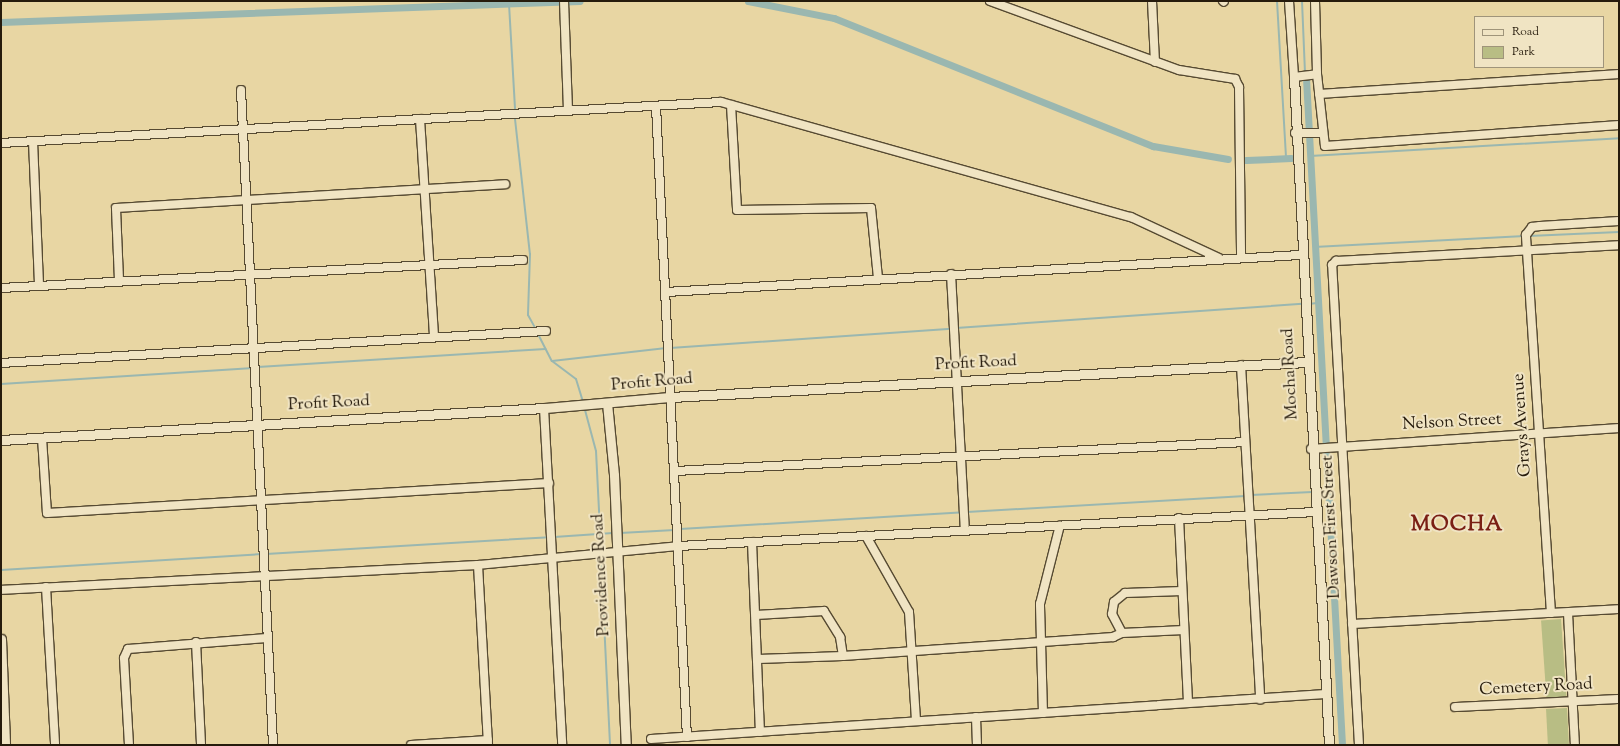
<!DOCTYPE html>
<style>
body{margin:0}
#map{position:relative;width:1620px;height:746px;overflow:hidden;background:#e8d6a3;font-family:"Sorts Mill Goudy",serif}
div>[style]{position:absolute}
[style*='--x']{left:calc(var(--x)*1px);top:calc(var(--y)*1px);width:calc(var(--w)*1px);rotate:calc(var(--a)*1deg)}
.green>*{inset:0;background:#b8bd84;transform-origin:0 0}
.stream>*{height:2px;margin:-1px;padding:0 1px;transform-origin:1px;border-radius:1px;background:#9ab7b0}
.canal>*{height:7px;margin:-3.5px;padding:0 3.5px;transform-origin:3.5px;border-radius:3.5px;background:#9ab7b0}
.roads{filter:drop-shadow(1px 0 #564a32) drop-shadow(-1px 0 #564a32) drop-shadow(0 1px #564a32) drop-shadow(0 -1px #564a32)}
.minor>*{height:8px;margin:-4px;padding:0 4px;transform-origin:4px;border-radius:4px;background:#f0e4c3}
.tertiary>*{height:9px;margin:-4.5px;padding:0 4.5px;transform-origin:4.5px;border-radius:4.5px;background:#f0e4c3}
span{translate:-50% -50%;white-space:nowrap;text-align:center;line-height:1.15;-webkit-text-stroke:4px #f0e4c3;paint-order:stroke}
.street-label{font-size:17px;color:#261b0c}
.district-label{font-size:21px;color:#7a1f14;font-weight:700;letter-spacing:1px}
.frame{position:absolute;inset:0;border:2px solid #261b0c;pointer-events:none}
.legend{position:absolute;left:1474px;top:16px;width:130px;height:52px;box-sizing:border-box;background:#f0e4c3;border:1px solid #9f947a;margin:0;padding:5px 7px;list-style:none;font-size:12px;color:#261b0c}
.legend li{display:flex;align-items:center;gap:8px;height:20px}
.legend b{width:20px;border:1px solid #9f947a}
</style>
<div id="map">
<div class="green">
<i style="left:1561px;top:619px;width:78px;height:20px;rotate:86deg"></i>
<i style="left:1567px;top:708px;width:37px;height:21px;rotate:87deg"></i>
</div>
<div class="stream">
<i style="--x:1277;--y:1;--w:157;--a:86.7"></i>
<i style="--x:1302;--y:1;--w:73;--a:87.6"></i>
<i style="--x:509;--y:4;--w:105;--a:86.7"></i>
<i style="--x:515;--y:119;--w:136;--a:83.7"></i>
<i style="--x:530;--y:254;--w:61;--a:91.9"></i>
<i style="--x:528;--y:315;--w:13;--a:61"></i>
<i style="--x:1310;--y:156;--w:310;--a:-3.3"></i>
<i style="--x:1529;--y:236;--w:90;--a:-2.5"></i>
<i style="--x:1314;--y:247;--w:211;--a:-3"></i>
<i style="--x:1309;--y:304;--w:8;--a:-7"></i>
<i style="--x:956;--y:328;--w:347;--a:-4"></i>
<i style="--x:539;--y:336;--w:28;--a:63"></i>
<i style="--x:552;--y:361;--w:30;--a:37"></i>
<i style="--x:576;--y:379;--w:21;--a:73"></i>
<i style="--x:670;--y:348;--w:282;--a:-3.9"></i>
<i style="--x:552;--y:361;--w:115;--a:-6.5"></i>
<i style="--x:258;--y:367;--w:288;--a:-3.6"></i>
<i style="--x:1;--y:384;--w:253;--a:-3.6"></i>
<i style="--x:585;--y:410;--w:42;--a:75"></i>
<i style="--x:596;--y:451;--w:99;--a:87.1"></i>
<i style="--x:1318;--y:491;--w:9;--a:0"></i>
<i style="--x:1251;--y:495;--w:61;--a:-2.8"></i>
<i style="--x:967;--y:512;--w:279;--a:-3.3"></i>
<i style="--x:680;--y:529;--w:284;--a:-3.4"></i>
<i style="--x:620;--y:533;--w:55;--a:-3.1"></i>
<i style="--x:554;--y:537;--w:59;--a:-3.9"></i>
<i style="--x:266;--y:554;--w:284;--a:-3.4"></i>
<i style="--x:601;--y:560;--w:185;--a:87.2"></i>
<i style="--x:1;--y:570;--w:261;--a:-3.5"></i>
</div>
<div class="canal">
<i style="--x:748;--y:1;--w:88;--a:11.2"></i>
<i style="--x:834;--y:18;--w:344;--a:21.9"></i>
<i style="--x:1153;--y:146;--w:76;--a:9.8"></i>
<i style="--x:1;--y:22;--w:579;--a:-2.08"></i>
<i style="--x:1306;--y:78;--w:668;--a:86.91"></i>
<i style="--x:1246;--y:160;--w:45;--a:-2.5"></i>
</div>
<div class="roads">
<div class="minor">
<i style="--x:564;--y:1;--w:110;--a:87.9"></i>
<i style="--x:990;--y:1;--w:201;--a:20.1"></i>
<i style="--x:1179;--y:70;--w:57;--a:9.1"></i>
<i style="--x:1235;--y:79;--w:9;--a:63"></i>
<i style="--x:1239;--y:87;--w:170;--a:89.3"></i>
<i style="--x:1152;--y:1;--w:61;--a:87.2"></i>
<i style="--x:1223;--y:1;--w:1;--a:45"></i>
<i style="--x:1289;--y:1;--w:76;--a:86.2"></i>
<i style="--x:1294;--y:77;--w:23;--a:-7"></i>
<i style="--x:1315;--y:1;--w:73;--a:88.4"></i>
<i style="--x:1317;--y:74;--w:72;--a:83.7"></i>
<i style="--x:1325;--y:146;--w:295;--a:-4.1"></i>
<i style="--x:241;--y:90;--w:656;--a:87.2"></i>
<i style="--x:1319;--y:94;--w:301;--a:-3.8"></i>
<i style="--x:731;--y:105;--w:105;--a:86.7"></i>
<i style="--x:737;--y:210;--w:134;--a:-0.9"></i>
<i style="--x:871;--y:208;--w:70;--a:84.3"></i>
<i style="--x:656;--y:106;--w:632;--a:87.19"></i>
<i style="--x:420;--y:119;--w:218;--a:86.3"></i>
<i style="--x:1295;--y:133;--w:26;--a:0"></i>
<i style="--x:33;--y:141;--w:144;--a:87.6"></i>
<i style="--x:1;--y:143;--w:721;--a:-3.26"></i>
<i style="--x:721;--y:102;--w:426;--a:15.7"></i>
<i style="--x:1131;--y:217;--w:97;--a:25"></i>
<i style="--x:951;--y:274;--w:256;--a:86.9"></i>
<i style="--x:119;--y:280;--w:72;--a:-92.4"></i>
<i style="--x:116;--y:208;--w:390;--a:-3.5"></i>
<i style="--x:1;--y:288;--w:523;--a:-3.07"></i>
<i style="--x:666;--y:292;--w:635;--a:-3.34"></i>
<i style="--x:1;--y:363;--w:546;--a:-3.36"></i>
<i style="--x:1241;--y:365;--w:335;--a:86.7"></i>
<i style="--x:544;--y:408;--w:337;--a:86.9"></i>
<i style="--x:42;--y:438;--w:75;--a:86.2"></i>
<i style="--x:47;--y:513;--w:503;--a:-3.42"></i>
<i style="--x:1311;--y:449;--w:309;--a:-3.9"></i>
<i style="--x:675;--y:471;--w:571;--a:-2.91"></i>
<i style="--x:1179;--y:518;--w:183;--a:87.2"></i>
<i style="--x:866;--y:536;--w:87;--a:60.5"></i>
<i style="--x:909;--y:612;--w:109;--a:86.3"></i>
<i style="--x:752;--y:542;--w:190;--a:87.6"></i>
<i style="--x:478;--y:565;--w:180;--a:86.8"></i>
<i style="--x:46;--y:587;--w:158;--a:86.7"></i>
<i style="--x:1;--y:590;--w:478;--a:-3"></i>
<i style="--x:478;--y:565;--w:202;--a:-5.4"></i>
<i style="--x:679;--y:546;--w:636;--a:-3.06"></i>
<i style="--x:1182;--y:591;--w:57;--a:178"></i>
<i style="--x:1125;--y:593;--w:14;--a:141"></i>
<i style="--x:1114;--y:602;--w:12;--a:99"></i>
<i style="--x:1112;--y:614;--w:21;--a:62"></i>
<i style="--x:1122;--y:633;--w:62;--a:-2.8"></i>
<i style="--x:1551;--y:613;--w:379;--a:-93.8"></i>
<i style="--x:1526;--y:235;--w:10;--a:-53"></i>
<i style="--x:1532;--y:227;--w:8;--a:-7"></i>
<i style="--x:1540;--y:226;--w:79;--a:-3.6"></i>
<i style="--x:1568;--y:613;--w:132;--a:87"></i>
<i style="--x:756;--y:615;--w:68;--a:-3.4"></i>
<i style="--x:824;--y:611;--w:31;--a:58"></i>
<i style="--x:840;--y:637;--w:19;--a:81"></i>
<i style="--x:843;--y:656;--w:85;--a:178"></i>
<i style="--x:1352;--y:624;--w:267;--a:-3.2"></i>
<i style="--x:196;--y:642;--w:103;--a:87.2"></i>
<i style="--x:843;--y:656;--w:271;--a:-4"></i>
<i style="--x:1113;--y:637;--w:10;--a:-24"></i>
<i style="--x:1455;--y:707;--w:164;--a:-2.8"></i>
<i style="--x:1043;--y:713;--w:109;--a:-91.6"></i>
<i style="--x:1040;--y:604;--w:81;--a:-75.8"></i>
<i style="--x:976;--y:717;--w:28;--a:88"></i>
<i style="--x:651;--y:739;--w:676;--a:-3.82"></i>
<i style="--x:129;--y:745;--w:87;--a:-93.3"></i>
<i style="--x:124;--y:658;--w:10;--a:-66"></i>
<i style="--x:128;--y:649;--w:139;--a:-4.5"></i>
<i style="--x:411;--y:745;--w:77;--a:-3.7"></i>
<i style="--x:1359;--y:745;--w:481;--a:-93.2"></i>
<i style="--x:1332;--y:265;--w:6;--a:-45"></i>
<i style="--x:1336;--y:261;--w:283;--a:-3.2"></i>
</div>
<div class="tertiary">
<i style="--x:1294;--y:77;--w:669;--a:87"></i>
<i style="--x:607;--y:403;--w:72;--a:84.4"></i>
<i style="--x:614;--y:475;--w:270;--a:87.5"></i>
<i style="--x:1;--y:440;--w:544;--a:-3.37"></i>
<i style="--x:544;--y:408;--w:127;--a:-5"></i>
<i style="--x:671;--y:397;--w:636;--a:-3.15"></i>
<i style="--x:1;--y:639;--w:106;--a:87.8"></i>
</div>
</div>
<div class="street-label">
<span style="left:976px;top:364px;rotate:-3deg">Profit Road</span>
<span style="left:1291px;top:374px;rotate:-93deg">Mocha Road</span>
<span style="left:652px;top:383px;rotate:-5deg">Profit Road</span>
<span style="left:329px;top:404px;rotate:-3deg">Profit Road</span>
<span style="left:1452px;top:423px;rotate:-3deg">Nelson Street</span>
<span style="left:1523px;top:425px;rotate:-94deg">Grays Avenue</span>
<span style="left:1332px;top:527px;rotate:-93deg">Dawson First Street</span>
<span style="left:602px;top:575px;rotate:-93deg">Providence Road</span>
<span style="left:1536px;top:688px;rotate:-3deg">Cemetery Road</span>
</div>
<div class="district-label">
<span style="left:1457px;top:525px">MOCHA</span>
</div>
<div class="frame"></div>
<ul class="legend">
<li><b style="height:5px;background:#f0e4c3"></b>Road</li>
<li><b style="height:11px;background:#b8bd84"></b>Park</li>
</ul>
</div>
